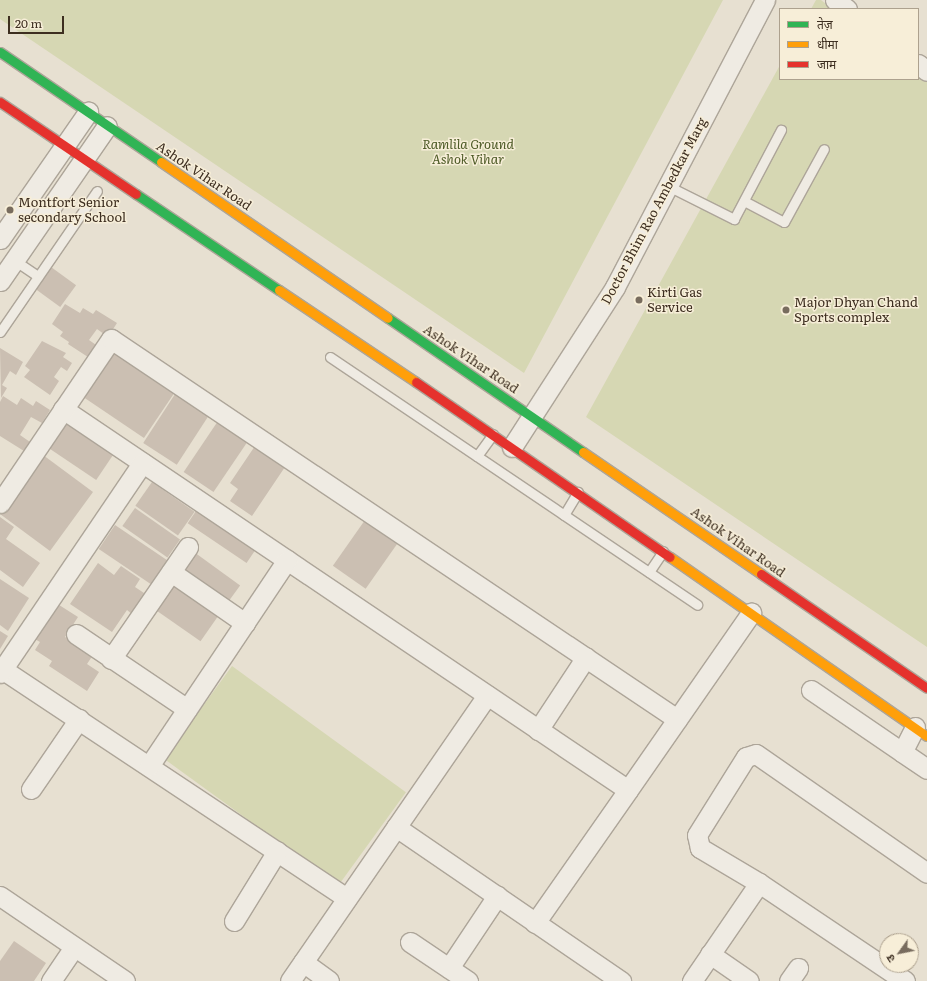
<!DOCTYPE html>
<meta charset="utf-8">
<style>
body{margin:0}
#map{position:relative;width:927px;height:981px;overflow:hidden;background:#e7e0d1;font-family:Literata,"Noto Sans Devanagari",serif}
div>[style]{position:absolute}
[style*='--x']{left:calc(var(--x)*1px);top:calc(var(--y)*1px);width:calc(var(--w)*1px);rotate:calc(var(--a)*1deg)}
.green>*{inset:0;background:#d6d7b3;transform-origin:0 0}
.building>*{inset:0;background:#cbbfb2;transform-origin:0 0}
.roads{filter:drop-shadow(1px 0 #ada599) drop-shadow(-1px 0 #ada599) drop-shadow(0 1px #ada599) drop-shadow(0 -1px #ada599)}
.lane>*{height:9px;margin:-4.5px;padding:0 4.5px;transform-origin:4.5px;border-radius:4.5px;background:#efebe3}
.street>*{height:19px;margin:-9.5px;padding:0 9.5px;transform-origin:9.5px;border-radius:9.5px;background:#efebe3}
.fast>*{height:9px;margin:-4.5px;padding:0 4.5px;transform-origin:4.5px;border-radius:4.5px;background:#30b455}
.slow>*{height:9px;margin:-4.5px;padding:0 4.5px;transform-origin:4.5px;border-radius:4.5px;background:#ff9f0a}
.jam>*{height:9px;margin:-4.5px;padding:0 4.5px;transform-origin:4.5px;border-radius:4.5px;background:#e5322d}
.dots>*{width:11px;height:11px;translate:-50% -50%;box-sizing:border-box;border:2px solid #f7eed8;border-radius:50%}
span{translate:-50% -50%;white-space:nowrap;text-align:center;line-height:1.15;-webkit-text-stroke:3px #f7eed8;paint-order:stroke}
.park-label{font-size:13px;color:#4d5a26;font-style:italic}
.street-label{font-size:13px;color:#3d2e20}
.poi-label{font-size:13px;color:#3d2e20}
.left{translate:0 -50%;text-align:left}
.legend{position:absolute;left:779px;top:8px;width:140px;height:72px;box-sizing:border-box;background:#f7eed8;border:1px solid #ada18e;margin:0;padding:5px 7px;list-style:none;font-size:12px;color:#3d2e20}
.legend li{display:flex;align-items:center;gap:8px;height:20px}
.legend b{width:20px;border:1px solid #ada18e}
.north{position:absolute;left:879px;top:933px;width:40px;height:40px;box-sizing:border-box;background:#f7eed8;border:1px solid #ada18e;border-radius:50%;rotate:237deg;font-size:11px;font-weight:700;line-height:16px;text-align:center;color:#3d2e20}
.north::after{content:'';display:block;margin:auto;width:14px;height:18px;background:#786c5e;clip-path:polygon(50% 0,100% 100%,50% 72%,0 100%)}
.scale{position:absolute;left:8px;top:16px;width:56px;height:18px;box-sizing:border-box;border:2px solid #3d2e20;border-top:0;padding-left:5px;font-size:12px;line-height:14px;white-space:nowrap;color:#3d2e20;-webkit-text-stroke:3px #f7eed8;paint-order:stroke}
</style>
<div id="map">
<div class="green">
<i style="clip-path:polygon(0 0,723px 0,524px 373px,0 19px)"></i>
<i style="clip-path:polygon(816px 0,821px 0,832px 9px,811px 9px)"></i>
<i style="clip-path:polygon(780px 65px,780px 79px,918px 79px,918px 75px,927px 81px,927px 647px,586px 417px)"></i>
<i style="left:232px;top:666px;width:215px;height:115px;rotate:36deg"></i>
</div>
<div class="building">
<i style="left:51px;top:267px;width:31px;height:27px;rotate:36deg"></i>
<i style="clip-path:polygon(65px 304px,80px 313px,83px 308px,93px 314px,96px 310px,117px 323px,108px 337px,97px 329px,89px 340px,99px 347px,91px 359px,68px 344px,69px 342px,60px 336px,63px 332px,52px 324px)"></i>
<i style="clip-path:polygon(42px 341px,66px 353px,63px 357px,72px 363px,67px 371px,61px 367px,54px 377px,59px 381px,50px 395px,24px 377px,30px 370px,25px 366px)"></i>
<i style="left:112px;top:344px;width:79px;height:60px;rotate:34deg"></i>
<i style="clip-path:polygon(0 348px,23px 362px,16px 375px,10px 371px,2px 385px,7px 388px,1px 398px)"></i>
<i style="left:177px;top:391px;width:40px;height:62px;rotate:33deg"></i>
<i style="clip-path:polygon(3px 396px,17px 405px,21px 398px,33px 406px,36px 401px,50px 410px,42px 423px,31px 417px,20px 435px,30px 442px,24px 451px,0 436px,0 402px)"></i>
<i style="left:63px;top:413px;width:65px;height:37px;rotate:34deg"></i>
<i style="left:220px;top:418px;width:36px;height:65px;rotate:34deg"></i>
<i style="clip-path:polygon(259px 440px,289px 461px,252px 516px,230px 501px,238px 489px,230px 483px)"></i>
<i style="clip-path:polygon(39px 452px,93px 492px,50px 551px,0 514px,0 506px)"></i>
<i style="left:152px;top:482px;width:52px;height:29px;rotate:35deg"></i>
<i style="left:200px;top:505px;width:71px;height:22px;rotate:34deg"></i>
<i style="left:135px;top:508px;width:55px;height:22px;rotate:35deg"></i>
<i style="clip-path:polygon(0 517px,14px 527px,6px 539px,40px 563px,23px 587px,0 570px)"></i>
<i style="left:365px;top:520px;width:40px;height:56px;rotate:35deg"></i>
<i style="left:115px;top:525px;width:63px;height:29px;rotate:34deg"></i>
<i style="left:194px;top:552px;width:57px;height:22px;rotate:36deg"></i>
<i style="clip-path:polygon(98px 563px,114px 575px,121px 566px,140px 579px,135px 587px,147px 595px,133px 615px,127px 610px,112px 632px,70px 604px)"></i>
<i style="clip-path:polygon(0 579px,29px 598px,8px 631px,0 625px)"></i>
<i style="left:173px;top:583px;width:56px;height:32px;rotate:35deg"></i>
<i style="clip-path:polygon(56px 603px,78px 617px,65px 637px,93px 655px,87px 664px,99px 672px,87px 691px,49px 666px,52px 661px,35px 650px,40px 642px,33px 638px)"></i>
<i style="clip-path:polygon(0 631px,8px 636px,0 649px)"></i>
<i style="clip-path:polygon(14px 941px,46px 963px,34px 981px,0 981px,0 961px)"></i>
</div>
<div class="roads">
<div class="lane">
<i style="--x:668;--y:186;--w:74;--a:26.6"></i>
<i style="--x:734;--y:219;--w:101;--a:-62.2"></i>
<i style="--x:744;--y:201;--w:45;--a:27.7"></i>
<i style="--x:784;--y:222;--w:83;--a:-61.3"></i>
<i style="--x:14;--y:260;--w:29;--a:34"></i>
<i style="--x:0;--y:332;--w:171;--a:-55.5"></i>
<i style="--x:330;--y:357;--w:443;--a:34"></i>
<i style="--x:477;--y:456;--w:27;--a:-54"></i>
<i style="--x:564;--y:515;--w:27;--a:-59"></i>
<i style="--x:649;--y:572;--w:25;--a:-56"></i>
</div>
<div class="street">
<i style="--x:835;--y:0;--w:15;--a:37"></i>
<i style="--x:918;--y:64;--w:11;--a:38"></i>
<i style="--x:0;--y:239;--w:155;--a:-55.3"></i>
<i style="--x:0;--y:281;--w:188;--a:-55.4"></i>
<i style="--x:63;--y:409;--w:681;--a:33.99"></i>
<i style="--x:628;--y:790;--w:216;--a:-55.2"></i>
<i style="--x:512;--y:447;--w:190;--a:-57.2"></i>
<i style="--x:615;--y:287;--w:324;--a:-62.4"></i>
<i style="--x:0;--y:503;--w:198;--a:-55.9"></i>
<i style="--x:111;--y:339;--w:682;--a:33.88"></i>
<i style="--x:171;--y:572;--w:90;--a:34.6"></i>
<i style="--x:76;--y:634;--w:134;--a:34"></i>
<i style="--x:111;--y:659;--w:136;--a:-55.5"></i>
<i style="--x:2;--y:669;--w:414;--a:33.6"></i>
<i style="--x:0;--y:673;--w:254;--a:-55.9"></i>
<i style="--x:811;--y:690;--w:110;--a:34.3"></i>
<i style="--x:915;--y:727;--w:28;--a:117"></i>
<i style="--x:902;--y:752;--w:30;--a:34"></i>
<i style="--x:538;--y:730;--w:87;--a:-56.7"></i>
<i style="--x:149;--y:766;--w:248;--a:-56.2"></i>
<i style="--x:31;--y:789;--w:85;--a:-55.6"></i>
<i style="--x:396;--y:827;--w:273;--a:34.4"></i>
<i style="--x:0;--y:896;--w:151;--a:34.2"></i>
<i style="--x:234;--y:921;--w:82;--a:-58.4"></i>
<i style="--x:535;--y:923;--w:162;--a:-55"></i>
<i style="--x:410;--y:942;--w:70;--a:33.9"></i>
<i style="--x:710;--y:954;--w:47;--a:34.7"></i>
<i style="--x:303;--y:962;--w:32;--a:36"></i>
<i style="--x:449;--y:968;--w:87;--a:-56.3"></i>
<i style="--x:51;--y:981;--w:41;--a:-55.9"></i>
<i style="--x:290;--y:981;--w:347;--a:-55.4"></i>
<i style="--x:692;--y:981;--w:119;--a:-55.6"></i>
<i style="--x:789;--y:981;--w:16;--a:-55"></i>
<i style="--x:905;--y:981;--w:176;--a:-146.1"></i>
<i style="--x:759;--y:883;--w:69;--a:-149.3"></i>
<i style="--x:700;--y:848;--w:13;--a:-103"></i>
<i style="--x:697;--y:835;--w:92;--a:-57.9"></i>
<i style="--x:746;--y:757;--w:10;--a:-17"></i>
<i style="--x:756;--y:754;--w:208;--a:34.8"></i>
</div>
<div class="fast">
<i style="--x:0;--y:52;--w:195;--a:34.3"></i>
<i style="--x:136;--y:194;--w:172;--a:33.9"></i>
<i style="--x:388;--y:318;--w:237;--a:34.5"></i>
</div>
<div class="slow">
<i style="--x:161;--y:162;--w:275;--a:34.5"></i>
<i style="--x:279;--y:290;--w:165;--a:33.9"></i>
<i style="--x:583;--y:452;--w:216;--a:34.4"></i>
<i style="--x:670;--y:557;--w:313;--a:34.9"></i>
</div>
<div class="jam">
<i style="--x:0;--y:102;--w:164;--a:34.1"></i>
<i style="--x:416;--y:382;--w:308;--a:34.6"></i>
<i style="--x:761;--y:574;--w:201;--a:34.5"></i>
</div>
</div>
<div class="dots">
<i style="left:10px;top:210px;background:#786c5e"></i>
<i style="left:639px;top:300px;background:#786c5e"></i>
<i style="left:786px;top:310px;background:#786c5e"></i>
</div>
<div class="park-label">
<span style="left:468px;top:152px">Ramlila Ground<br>Ashok Vihar</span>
</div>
<div class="street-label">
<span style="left:204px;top:176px;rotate:34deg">Ashok Vihar Road</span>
<span style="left:654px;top:211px;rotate:-62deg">Doctor Bhim Rao Ambedkar Marg</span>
<span style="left:471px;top:359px;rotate:34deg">Ashok Vihar Road</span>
<span style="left:738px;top:542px;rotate:35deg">Ashok Vihar Road</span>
</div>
<div class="poi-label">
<span class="left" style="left:18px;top:210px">Montfort Senior<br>secondary School</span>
<span class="left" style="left:647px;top:300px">Kirti Gas<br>Service</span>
<span class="left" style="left:794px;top:310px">Major Dhyan Chand<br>Sports complex</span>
</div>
<ul class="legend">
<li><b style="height:5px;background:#30b455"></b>तेज़</li>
<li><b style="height:5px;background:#ff9f0a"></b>धीमा</li>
<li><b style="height:5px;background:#e5322d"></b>जाम</li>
</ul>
<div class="north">उ</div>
<div class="scale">20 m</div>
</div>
